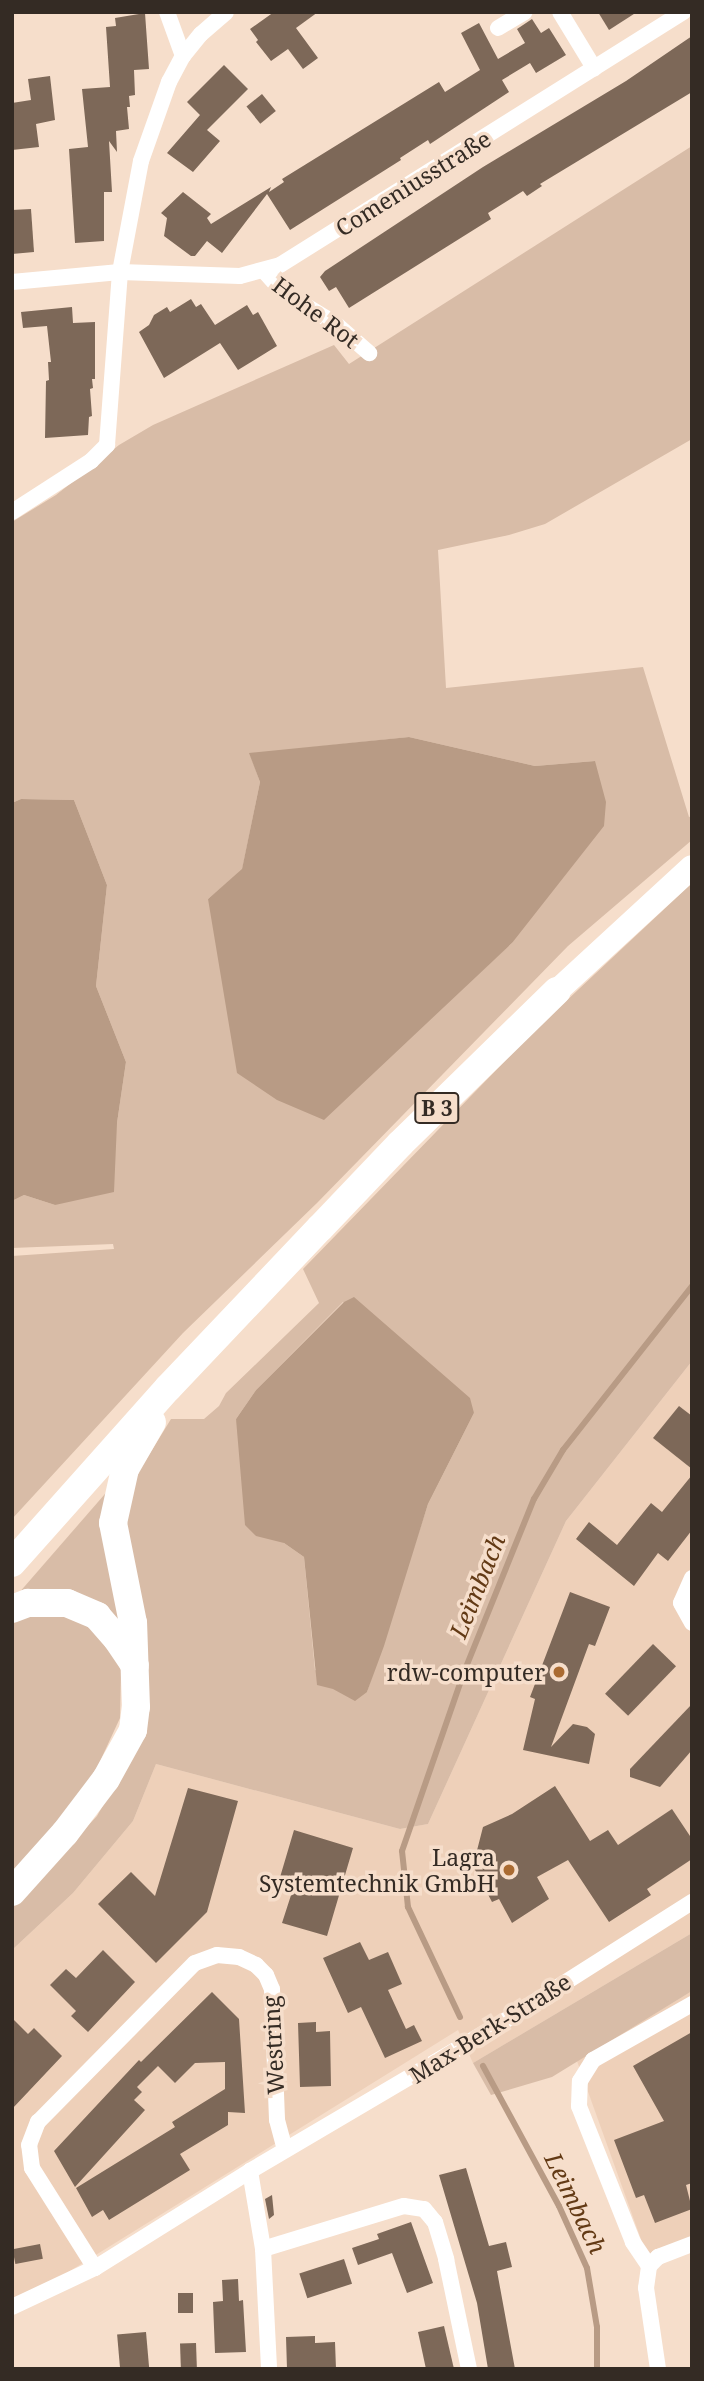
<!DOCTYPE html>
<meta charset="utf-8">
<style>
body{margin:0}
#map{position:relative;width:704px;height:2381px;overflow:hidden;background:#f6decb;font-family:"Noto Serif",serif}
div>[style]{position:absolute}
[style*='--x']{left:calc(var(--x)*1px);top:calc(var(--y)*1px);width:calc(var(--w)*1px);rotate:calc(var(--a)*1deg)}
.built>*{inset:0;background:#eed0b9}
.green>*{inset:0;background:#d8bca7}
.water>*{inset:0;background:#b89b85}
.stream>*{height:6px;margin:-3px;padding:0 3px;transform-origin:3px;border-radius:3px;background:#b89b85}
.building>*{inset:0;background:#7d6858;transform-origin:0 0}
.street>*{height:16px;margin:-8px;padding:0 8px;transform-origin:8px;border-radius:8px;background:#fff}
.primary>*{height:24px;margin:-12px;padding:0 12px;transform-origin:12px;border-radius:12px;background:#fff}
.highway>*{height:28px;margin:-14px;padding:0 14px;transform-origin:14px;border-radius:14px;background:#fff}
.dots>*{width:19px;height:19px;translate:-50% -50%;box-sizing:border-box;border:4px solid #f6decb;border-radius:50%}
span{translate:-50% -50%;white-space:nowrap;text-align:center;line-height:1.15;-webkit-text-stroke:7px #f6decb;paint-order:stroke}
.shield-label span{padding:2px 5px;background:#f6decb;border:2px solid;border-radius:5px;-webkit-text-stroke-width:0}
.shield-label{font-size:21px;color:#342b24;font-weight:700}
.street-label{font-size:23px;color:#342b24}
.poi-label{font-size:23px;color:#342b24}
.right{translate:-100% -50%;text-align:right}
.water-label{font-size:24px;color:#633a15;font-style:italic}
.frame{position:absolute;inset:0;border:14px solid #342b24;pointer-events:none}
</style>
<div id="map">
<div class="built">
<i style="clip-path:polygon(692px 1361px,692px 1933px,473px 2063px,458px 2030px,12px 2307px,12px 1950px,73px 1893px,133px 1821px,156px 1764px,400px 1829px,428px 1824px,566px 1521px)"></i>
<i style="clip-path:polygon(692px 1991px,692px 2248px,647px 2256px,577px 2061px)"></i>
</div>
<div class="green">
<i style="clip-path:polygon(evenodd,692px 146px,692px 439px,545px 524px,509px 535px,438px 550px,446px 688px,643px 667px,689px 817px,692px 816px,692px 840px,568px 946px,317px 1203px,183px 1333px,12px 1519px,12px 1256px,114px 1249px,113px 1244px,12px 1248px,12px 1201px,24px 1195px,55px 1205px,117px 1123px,126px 1062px,96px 986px,107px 885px,74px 800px,21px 799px,12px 803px,12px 522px,56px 495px,119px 445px,153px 425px,334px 345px,349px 364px,692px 146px,409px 737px,535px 766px,595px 761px,512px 943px,440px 1009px,208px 899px,242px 870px,260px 782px,250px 754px,409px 737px)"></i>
<i style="clip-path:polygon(evenodd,692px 883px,692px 1361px,566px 1521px,428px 1824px,400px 1829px,156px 1764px,133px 1821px,73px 1893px,12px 1950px,12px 1907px,97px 1816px,125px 1767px,121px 1525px,136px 1476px,171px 1419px,204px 1419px,219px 1406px,226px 1393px,319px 1303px,303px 1269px,531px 1034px,692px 883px,343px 1302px,474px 1413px,428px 1504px,367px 1692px,315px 1670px,304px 1557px,284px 1543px,236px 1419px,256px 1390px,343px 1302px)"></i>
<i style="clip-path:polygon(111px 1487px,128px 1634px,18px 1594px)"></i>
<i style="clip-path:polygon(54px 1612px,84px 1622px,105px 1638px,121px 1670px,120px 1718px,90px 1783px,12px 1874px,12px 1622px,31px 1614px)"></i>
<i style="clip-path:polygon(692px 1933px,692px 1991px,552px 2077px,491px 2095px,473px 2063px)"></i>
</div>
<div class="water">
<i style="clip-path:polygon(409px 737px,535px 766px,595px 761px,606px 802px,604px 826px,512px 943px,324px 1120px,277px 1100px,237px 1073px,208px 899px,242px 869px,260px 782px,249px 753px)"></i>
<i style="clip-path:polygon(21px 799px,74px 800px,107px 885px,96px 986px,126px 1062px,117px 1123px,114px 1192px,55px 1205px,24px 1195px,12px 1201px,12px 803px)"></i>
<i style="clip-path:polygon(354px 1297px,470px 1398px,474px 1413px,428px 1504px,384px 1646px,367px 1692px,355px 1701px,333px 1689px,317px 1685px,304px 1557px,284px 1543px,256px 1536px,245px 1525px,236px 1419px,256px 1390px,344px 1302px)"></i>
</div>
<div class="stream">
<i style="--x:460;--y:2017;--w:122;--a:-115.3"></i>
<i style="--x:408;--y:1907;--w:56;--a:-96.1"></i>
<i style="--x:402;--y:1851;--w:189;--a:-70.9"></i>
<i style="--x:464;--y:1672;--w:187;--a:-68"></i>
<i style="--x:534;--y:1499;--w:57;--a:-59.4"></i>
<i style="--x:563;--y:1450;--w:209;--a:-51.8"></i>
<i style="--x:483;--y:2066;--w:159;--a:61.5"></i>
<i style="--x:559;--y:2206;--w:68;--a:65.7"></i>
<i style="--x:587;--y:2268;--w:60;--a:80.4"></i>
<i style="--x:597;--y:2327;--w:42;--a:90"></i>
</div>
<div class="building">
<i style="clip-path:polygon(274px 12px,318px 12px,296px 28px,318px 58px,303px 69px,288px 49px,271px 61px,256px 42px,258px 40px,250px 29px)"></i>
<i style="clip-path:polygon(598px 12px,637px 12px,609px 30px)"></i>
<i style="clip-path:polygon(145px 13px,149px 69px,134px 70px,135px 95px,129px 96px,130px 107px,127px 107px,129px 129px,116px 131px,117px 152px,109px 141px,112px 192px,104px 192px,104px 241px,75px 243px,69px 149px,88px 147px,82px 89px,110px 87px,106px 27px,116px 26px,115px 18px)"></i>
<i style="clip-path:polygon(532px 19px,541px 33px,549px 28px,566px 55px,536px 73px,530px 63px,502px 80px,509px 92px,430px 144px,428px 140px,400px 158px,401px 160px,290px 230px,267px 194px,222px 253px,207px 241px,195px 256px,191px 256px,164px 236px,167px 218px,161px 213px,183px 192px,211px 214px,207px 218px,211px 224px,271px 187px,269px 192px,284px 182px,282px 179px,439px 82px,445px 92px,480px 70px,461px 33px,479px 23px,498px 59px,525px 43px,517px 29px)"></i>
<i style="clip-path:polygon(692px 36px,692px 92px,540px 184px,542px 186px,527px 196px,523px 191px,488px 213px,491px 219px,349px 308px,336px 287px,329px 291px,320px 277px,325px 271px,483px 167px,626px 81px)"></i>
<i style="clip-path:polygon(224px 65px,248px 89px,207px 130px,220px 141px,193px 172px,167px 153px,200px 115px,187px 102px)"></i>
<i style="clip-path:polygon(50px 76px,55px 120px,36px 124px,39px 147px,12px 150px,12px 103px,31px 100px,28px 79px)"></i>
<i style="left:262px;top:94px;width:22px;height:20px;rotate:51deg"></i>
<i style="clip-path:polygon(31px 209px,34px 252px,12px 254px,12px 210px)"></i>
<i style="clip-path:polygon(191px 299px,196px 307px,201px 304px,215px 325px,247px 305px,253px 315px,258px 312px,277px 346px,238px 370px,220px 343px,164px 378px,139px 332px,149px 325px,154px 315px,167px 307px,170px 312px)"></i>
<i style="clip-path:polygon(72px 307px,73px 323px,95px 322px,95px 379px,92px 379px,93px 388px,90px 389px,92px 416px,89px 417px,88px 435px,45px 438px,46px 381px,49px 380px,48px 362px,51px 362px,47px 326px,23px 328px,21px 312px)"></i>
<i style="clip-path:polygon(679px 1406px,692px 1416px,692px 1469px,653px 1438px)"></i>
<i style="clip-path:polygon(692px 1475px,692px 1530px,668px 1561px,658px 1553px,634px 1586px,576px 1539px,589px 1522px,617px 1545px,651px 1503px,662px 1512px)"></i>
<i style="clip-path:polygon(570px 1592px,610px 1607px,595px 1646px,589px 1644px,551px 1747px,573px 1724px,587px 1727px,595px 1734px,589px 1764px,523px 1750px,535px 1699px,530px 1697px)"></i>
<i style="left:653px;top:1644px;width:32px;height:69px;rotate:44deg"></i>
<i style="clip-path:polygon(692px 1704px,692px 1750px,660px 1787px,630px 1777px,630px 1769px)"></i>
<i style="clip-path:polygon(555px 1786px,590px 1841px,608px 1830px,618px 1845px,672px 1809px,692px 1839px,692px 1859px,647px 1889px,651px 1895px,609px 1922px,568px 1860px,537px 1877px,549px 1899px,512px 1923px,499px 1899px,492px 1902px,473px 1866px,483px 1827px,512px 1814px)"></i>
<i style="clip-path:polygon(188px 1788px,238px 1801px,207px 1912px,156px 1963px,98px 1904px,131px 1872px,155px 1896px)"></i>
<i style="clip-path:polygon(294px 1830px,353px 1848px,327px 1936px,282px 1923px,293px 1889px,278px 1884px)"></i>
<i style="clip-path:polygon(360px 1942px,369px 1960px,388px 1952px,402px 1984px,388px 1990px,406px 2029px,414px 2025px,422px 2041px,385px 2058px,361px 2007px,348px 2013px,323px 1958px)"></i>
<i style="clip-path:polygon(103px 1950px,135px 1982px,88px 2032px,71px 2016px,76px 2011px,50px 1985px,66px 1969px,76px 1978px)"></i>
<i style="clip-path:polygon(212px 1992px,239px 2019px,245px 2113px,228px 2112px,228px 2125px,180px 2154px,190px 2170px,109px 2220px,103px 2210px,92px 2217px,76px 2188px,175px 2127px,172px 2122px,225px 2089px,225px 2062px,195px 2063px,175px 2083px,158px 2066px,137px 2087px,142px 2092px,134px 2100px,145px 2110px,75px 2187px,54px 2151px,139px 2060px,141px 2062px)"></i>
<i style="clip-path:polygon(12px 2018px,28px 2034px,34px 2028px,62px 2056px,12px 2109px)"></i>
<i style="clip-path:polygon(316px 2022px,316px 2032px,330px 2031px,331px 2086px,300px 2087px,298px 2023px)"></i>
<i style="clip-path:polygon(692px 2032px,692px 2183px,686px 2185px,692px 2209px,655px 2223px,644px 2195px,636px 2198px,614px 2140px,664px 2121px,633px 2066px)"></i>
<i style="clip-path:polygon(466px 2168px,489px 2246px,506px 2242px,512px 2267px,497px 2271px,515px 2369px,488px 2369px,477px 2303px,439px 2175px)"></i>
<i style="clip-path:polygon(272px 2195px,274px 2215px,269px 2219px,265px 2199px)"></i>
<i style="clip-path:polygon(411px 2222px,433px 2283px,407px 2293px,392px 2253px,358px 2265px,352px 2248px,379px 2239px,377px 2234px)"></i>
<i style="left:40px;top:2244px;width:15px;height:28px;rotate:79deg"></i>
<i style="left:344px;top:2259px;width:26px;height:47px;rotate:72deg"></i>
<i style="clip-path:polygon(238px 2279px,239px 2301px,243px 2300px,246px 2352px,215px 2353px,213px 2302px,223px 2301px,222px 2280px)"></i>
<i style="left:178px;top:2293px;width:15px;height:20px"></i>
<i style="clip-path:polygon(444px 2326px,454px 2369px,426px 2369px,418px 2332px)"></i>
<i style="left:146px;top:2332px;width:37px;height:29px;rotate:85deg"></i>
<i style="clip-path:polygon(315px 2336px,315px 2343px,335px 2342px,336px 2369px,287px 2369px,286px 2337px)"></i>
<i style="left:196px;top:2343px;width:26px;height:16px;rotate:88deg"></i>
</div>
<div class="street">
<i style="--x:167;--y:12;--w:47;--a:70"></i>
<i style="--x:560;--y:12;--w:66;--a:58.7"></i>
<i style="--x:498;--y:28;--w:31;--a:-31"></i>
<i style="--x:264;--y:271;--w:27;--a:48"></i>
<i style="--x:282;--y:291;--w:65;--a:31.7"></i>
<i style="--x:337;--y:325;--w:43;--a:41.2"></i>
<i style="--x:12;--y:282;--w:108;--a:-5.3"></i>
<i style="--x:120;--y:272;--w:120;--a:1.9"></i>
<i style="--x:240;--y:276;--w:41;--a:-15.4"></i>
<i style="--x:280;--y:265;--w:476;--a:-32.1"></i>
<i style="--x:12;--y:512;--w:94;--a:-32.8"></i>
<i style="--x:91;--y:461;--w:23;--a:-45"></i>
<i style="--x:107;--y:445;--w:173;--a:-85.7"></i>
<i style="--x:120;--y:272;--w:113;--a:-79.3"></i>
<i style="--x:141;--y:161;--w:84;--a:-70.5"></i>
<i style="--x:169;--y:82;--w:30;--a:-62"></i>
<i style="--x:183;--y:56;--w:28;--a:-51"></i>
<i style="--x:201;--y:34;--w:33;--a:-41"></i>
<i style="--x:692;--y:1578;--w:27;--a:114"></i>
<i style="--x:681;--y:1603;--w:23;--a:61"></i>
<i style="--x:250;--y:2171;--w:79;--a:80.5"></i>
<i style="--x:263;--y:2249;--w:120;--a:87.1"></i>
<i style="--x:263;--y:2249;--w:147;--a:-17"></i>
<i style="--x:404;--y:2206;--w:20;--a:9"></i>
<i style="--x:424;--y:2209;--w:17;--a:50"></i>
<i style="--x:435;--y:2222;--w:39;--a:73"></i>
<i style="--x:446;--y:2259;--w:112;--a:78.2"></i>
<i style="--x:649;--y:2266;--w:13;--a:-45"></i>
<i style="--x:658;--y:2257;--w:36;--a:-21"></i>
<i style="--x:95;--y:2268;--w:118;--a:-122.2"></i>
<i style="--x:32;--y:2168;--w:23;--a:-97"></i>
<i style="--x:29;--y:2145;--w:25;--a:-69"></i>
<i style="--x:38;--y:2122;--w:223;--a:-45.4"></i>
<i style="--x:195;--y:1963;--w:23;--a:-20"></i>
<i style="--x:217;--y:1955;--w:22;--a:5"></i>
<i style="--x:239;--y:1957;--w:19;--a:25"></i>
<i style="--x:256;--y:1965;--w:14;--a:45"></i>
<i style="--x:266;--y:1975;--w:15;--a:67"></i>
<i style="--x:272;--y:1989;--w:131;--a:87.8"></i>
<i style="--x:277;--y:2120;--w:31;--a:75"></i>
<i style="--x:12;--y:2307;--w:92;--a:-25.2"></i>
<i style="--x:95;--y:2268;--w:183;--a:-32"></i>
<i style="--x:250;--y:2171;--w:288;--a:-30.5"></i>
<i style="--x:498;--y:2025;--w:230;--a:-32.4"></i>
<i style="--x:658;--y:2369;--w:82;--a:-98.4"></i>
<i style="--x:646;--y:2288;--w:22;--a:-82"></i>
<i style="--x:649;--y:2266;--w:29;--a:-124"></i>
<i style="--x:633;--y:2242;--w:146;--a:-111.7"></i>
<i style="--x:579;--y:2106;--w:25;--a:-88"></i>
<i style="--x:580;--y:2081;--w:25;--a:-58"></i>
<i style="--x:593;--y:2060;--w:114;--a:-29.5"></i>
</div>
<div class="primary">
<i style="--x:557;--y:991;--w:183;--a:-42.6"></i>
</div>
<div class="highway">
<i style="--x:12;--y:1563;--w:234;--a:-48.3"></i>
<i style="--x:168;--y:1388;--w:221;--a:-46.5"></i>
<i style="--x:320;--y:1228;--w:116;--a:-46.4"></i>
<i style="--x:400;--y:1144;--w:219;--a:-44.3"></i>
<i style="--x:12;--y:1609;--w:17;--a:-21"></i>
<i style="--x:28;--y:1603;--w:39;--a:0"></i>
<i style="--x:67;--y:1603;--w:33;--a:23"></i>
<i style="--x:97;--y:1616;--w:30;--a:49"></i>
<i style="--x:117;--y:1639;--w:32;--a:56"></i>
<i style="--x:12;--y:1892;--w:79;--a:-48.1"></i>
<i style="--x:65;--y:1833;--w:68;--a:-52.8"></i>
<i style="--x:106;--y:1779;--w:56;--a:-61.1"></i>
<i style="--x:133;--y:1730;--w:23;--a:-83"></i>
<i style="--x:136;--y:1707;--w:84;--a:-92"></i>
<i style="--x:133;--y:1623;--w:102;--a:-101.3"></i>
<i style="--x:113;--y:1523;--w:55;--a:-77.5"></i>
<i style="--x:125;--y:1469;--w:54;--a:-60.1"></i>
</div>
<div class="dots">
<i style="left:559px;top:1672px;background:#aa6b32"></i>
<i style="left:509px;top:1870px;background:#aa6b32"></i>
</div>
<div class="shield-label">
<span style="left:437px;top:1108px">B 3</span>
</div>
<div class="street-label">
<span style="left:413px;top:183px;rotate:-32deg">Comeniusstraße</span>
<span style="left:316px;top:312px;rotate:37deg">Hohe Rot</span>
<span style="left:490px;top:2028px;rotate:-32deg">Max-Berk-Straße</span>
<span style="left:273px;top:2045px;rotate:-93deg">Westring</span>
</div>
<div class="poi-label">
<span class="right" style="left:545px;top:1672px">rdw-computer</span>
<span class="right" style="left:495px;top:1870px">Lagra<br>Systemtechnik GmbH</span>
</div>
<div class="water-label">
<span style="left:477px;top:1586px;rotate:-68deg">Leimbach</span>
<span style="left:576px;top:2203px;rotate:64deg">Leimbach</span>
</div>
<div class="frame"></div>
</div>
